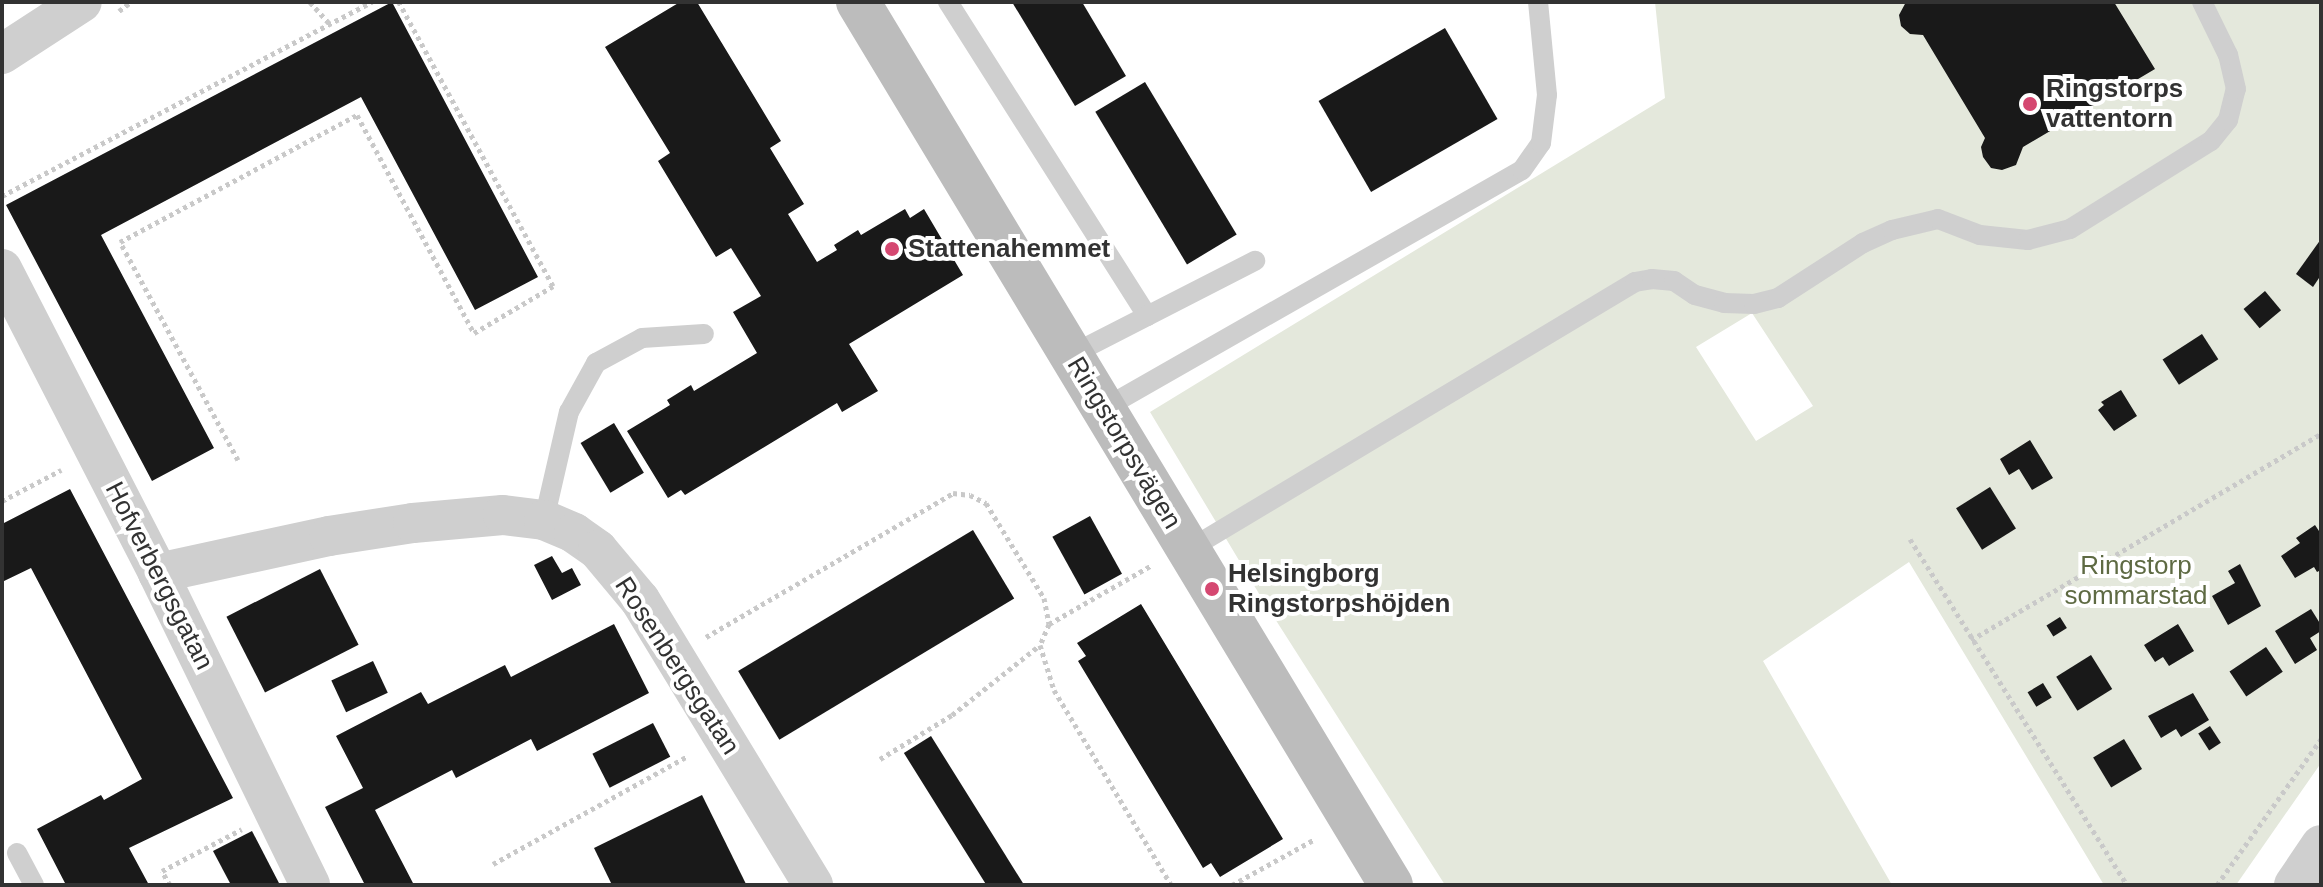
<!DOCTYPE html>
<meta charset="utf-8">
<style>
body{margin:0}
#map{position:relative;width:2323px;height:887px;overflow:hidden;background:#fff;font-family:Helvetica,sans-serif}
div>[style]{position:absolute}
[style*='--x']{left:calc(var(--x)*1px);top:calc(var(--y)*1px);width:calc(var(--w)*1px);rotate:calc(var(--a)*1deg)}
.green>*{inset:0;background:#e4e8dc}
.building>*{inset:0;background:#191919;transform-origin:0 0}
.path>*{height:5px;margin-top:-2.5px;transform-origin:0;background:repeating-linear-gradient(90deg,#c9c9c9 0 4px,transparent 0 8px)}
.lane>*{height:20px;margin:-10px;padding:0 10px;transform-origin:10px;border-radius:10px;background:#cfcfcf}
.street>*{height:40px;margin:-20px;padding:0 20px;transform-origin:20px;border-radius:20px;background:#cfcfcf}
.secondary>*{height:44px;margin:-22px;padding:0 22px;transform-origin:22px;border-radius:22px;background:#bcbcbc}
.dots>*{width:22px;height:22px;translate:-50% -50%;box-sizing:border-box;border:4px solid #fff;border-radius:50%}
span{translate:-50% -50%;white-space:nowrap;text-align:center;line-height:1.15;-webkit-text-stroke:8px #fff;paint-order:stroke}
.poi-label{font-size:26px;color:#323232;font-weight:700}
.left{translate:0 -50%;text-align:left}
.street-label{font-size:26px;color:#323232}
.park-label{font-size:26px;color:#5e6a43}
.frame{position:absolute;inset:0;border:4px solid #323232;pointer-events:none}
</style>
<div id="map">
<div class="green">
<i style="clip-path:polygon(evenodd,1655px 2px,2321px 2px,2321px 763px,2236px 885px,2104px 885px,1909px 562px,1763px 661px,1892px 885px,1445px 885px,1261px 597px,1150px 412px,1665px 98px,1655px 2px,1752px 313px,1813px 406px,1756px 441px,1696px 347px,1752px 313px)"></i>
</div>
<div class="building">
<i style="clip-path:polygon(392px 2px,538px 277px,475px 310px,361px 97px,101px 235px,214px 448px,152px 481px,6px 205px)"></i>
<i style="clip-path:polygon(680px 2px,697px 2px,781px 141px,770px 148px,804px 204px,788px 214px,817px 262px,837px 250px,834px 245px,858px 230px,861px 235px,905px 209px,910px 218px,924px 209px,963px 275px,849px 344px,878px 391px,842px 412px,837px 403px,685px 495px,681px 490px,668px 498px,627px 431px,670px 405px,667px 400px,691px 385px,694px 391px,757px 353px,733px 312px,761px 296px,731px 248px,716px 257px,658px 161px,670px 153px,605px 47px)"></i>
<i style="clip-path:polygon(1012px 2px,1082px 2px,1126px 76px,1075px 106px)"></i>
<i style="clip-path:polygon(1906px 2px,2114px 2px,2155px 69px,2023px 147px,2016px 165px,2002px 170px,1991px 168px,1983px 157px,1981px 147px,1985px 138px,1923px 35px,1910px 34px,1901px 26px,1899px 15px)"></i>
<i style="left:1445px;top:28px;width:105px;height:146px;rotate:60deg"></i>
<i style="left:1145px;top:82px;width:178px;height:58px;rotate:59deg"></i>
<i style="clip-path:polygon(2321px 239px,2321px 275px,2313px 287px,2296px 274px)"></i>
<i style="left:2265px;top:291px;width:25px;height:28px;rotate:50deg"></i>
<i style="left:2202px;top:334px;width:30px;height:47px;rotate:57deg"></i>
<i style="clip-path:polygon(2121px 390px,2137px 416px,2114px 431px,2098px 410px,2104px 405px,2101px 402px)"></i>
<i style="left:614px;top:423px;width:58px;height:39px;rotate:59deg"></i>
<i style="clip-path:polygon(2030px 440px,2053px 478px,2032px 490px,2019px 469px,2009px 475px,2000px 459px)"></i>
<i style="left:1990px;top:487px;width:49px;height:40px;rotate:58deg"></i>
<i style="clip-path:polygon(70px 489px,233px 798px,129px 848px,149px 885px,66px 885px,37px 829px,101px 795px,104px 800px,142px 779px,31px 568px,2px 582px,2px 524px)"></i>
<i style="left:1090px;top:516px;width:66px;height:43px;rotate:61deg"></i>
<i style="clip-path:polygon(2315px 525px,2321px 534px,2321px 570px,2317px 572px,2314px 567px,2295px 578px,2281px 556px,2300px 543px,2296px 538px)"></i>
<i style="left:973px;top:530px;width:80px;height:274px;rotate:59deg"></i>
<i style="clip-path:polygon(552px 556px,562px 573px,572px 568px,581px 585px,552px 600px,534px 565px)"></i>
<i style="clip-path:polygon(2240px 564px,2261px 606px,2228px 625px,2212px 596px,2235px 583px,2228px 571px)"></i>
<i style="left:320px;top:569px;width:85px;height:105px;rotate:63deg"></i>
<i style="clip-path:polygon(1141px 604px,1283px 839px,1220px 877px,1211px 863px,1203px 868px,1078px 661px,1086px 656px,1077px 643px)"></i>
<i style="clip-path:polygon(2311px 609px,2321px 625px,2321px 631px,2310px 638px,2317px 650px,2295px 664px,2275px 631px)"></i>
<i style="left:2060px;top:617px;width:13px;height:16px;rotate:58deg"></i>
<i style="clip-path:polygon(614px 624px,649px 693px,537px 751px,531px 739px,456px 778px,452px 770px,375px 810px,414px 885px,365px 885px,325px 807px,363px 788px,336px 736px,421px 692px,428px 704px,505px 665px,511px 677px)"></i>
<i style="clip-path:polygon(2178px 624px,2194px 651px,2169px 666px,2163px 657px,2155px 662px,2144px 645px)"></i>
<i style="left:2266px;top:647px;width:30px;height:44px;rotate:56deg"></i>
<i style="left:2091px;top:655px;width:40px;height:41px;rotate:58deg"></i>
<i style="left:373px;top:661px;width:35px;height:46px;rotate:65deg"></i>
<i style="left:2043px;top:683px;width:17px;height:18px;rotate:59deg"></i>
<i style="clip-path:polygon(2193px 693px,2209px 720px,2181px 737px,2176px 729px,2161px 738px,2148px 716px)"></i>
<i style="left:653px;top:723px;width:38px;height:68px;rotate:63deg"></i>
<i style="left:2210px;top:726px;width:20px;height:14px;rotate:57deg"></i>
<i style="left:931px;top:736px;width:176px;height:32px;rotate:58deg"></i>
<i style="left:2124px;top:739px;width:35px;height:36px;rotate:59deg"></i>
<i style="clip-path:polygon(702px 795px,746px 884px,612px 885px,594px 848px)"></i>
<i style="clip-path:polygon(252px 831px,280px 885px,231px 885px,213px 851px)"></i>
</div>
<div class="path">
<i style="--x:310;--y:2;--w:30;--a:48"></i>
<i style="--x:119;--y:11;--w:15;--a:-37"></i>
<i style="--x:2;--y:196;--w:418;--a:-27.7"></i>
<i style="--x:238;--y:460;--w:248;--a:-118.4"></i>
<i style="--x:120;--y:242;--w:269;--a:-28.2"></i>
<i style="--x:357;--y:115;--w:247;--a:61.8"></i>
<i style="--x:474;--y:333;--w:92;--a:-30.7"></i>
<i style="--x:553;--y:286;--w:323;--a:-118.5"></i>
<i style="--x:2;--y:501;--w:67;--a:-27.7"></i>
<i style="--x:1910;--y:539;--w:408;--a:57.9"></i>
<i style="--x:1049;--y:624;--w:119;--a:-29.8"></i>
<i style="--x:706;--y:637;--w:286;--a:-30.2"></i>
<i style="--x:953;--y:493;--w:17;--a:7"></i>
<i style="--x:970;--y:495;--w:18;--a:27"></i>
<i style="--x:986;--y:503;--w:111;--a:58.6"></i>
<i style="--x:1044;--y:598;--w:26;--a:79"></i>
<i style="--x:1049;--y:624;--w:23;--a:113"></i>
<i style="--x:1040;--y:645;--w:47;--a:72.7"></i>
<i style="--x:1054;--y:690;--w:227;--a:59"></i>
<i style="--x:1971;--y:640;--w:406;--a:-30.5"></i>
<i style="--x:880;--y:759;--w:84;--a:-31.4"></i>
<i style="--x:952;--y:715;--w:112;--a:-38.5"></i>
<i style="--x:493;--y:864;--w:223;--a:-29"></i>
<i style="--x:170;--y:885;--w:16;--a:-120"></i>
<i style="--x:162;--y:871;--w:90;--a:-27.7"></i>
<i style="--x:1232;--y:885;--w:95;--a:-29"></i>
<i style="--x:2217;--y:885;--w:179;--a:-54.5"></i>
</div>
<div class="lane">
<i style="--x:948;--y:2;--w:372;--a:57.6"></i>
<i style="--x:1071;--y:355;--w:207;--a:-27.1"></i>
<i style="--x:1103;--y:409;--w:482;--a:-29.7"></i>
<i style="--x:1522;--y:170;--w:33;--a:-55"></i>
<i style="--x:1541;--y:143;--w:48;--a:-82.9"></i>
<i style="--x:1547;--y:95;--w:93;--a:-95.5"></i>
<i style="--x:544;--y:520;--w:111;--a:-77"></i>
<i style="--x:569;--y:412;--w:56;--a:-61.1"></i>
<i style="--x:596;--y:363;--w:52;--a:-28.5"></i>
<i style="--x:642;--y:338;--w:62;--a:-3.7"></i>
<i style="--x:1188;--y:550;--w:521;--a:-30.94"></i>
<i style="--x:1635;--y:282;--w:17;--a:-10"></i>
<i style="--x:1652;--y:279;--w:22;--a:5"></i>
<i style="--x:1674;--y:281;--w:25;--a:34"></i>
<i style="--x:1695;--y:295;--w:30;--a:15"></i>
<i style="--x:1724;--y:303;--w:30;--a:2"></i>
<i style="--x:1754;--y:304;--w:25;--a:-14"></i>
<i style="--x:1778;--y:298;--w:101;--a:-32.9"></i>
<i style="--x:1863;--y:243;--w:32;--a:-24"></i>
<i style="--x:1892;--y:230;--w:47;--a:-13.4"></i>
<i style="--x:1938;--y:219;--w:45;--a:20.9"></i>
<i style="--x:1980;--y:235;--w:48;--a:5.9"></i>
<i style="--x:2028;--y:240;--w:43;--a:-14.7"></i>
<i style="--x:2070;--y:229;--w:166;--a:-32"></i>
<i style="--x:2211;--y:141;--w:27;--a:-51"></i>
<i style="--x:2228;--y:120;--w:32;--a:-76"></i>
<i style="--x:2236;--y:89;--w:35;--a:-103"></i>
<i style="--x:2228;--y:55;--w:59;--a:-116.1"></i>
<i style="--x:17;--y:853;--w:36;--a:62"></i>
</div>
<div class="street">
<i style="--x:2;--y:54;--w:95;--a:-33"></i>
<i style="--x:2;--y:269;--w:342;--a:62.8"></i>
<i style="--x:158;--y:573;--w:347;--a:64"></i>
<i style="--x:158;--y:573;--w:175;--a:-12.2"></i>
<i style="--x:329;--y:536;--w:85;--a:-8.8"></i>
<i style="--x:413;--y:523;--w:90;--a:-5.1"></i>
<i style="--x:503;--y:515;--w:41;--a:7"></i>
<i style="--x:544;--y:520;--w:33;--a:23"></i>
<i style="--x:574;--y:533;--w:29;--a:35"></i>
<i style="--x:598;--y:550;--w:65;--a:50"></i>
<i style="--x:640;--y:600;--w:333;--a:58.7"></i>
<i style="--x:2294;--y:885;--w:48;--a:-56"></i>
</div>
<div class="secondary">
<i style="--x:858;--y:2;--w:1031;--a:58.88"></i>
</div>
<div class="dots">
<i style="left:2030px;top:104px;background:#d54871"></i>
<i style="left:892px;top:249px;background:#d54871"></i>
<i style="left:1212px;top:589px;background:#d54871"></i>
</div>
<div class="poi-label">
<span class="left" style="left:2046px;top:104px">Ringstorps<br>vattentorn</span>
<span class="left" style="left:908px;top:249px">Stattenahemmet</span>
<span class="left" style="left:1228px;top:589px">Helsingborg<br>Ringstorpshöjden</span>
</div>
<div class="street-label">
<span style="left:1124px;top:443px;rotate:59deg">Ringstorpsvägen</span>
<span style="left:159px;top:576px;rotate:63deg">Hofverbergsgatan</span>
<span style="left:677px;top:666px;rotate:57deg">Rosenbergsgatan</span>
</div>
<div class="park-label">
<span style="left:2136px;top:581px">Ringstorp<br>sommarstad</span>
</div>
<div class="frame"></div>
</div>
